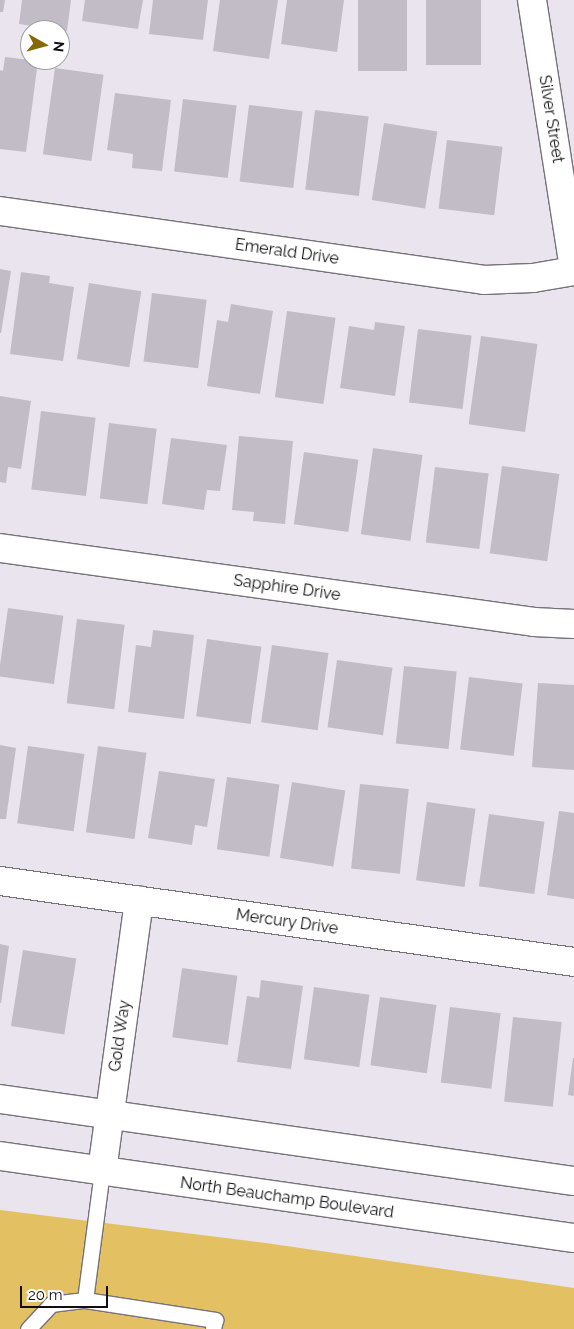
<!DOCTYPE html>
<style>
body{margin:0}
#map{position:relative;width:574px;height:1329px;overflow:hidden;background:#eae4ee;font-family:Raleway,sans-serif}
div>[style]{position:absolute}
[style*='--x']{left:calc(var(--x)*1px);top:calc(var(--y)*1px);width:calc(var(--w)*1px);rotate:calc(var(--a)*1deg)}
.green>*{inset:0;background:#e3c163}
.building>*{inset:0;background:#c2bcc6;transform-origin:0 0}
.roads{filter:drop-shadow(1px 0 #77717a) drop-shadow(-1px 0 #77717a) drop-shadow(0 1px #77717a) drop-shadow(0 -1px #77717a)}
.service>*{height:15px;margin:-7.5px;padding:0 7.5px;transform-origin:7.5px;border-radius:7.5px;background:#fff}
.minor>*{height:28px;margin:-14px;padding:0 14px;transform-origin:14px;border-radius:14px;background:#fff}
.tertiary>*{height:28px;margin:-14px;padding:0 14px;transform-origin:14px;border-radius:14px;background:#fff}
span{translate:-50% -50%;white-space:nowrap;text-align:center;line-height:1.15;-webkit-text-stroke:4px #fff;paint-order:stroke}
.street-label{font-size:16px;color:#100e11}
.north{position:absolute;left:20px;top:20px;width:50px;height:50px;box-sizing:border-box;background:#fff;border:1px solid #9f9fa0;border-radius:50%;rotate:97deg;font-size:14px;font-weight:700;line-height:20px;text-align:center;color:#100e11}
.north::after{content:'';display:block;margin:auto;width:18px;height:22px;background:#866904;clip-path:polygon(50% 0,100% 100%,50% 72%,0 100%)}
.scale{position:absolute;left:20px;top:1286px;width:88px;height:22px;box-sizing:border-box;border:2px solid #100e11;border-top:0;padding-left:6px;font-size:15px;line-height:18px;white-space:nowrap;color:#100e11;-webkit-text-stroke:4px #fff;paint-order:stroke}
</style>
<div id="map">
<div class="green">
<i style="clip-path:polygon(0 1210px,266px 1243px,574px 1288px,574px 1329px,0 1329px)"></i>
</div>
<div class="building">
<i style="clip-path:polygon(0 0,5px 0,3px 12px,0 12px)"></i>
<i style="clip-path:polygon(22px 0,71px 0,67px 31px,19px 24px)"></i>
<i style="clip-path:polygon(85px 0,143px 0,138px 29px,82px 21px)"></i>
<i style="clip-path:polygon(153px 0,208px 0,203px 40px,149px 34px)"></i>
<i style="clip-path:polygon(220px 0,278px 0,269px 59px,213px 51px)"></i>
<i style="clip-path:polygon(287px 0,344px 0,337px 52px,281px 44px)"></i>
<i style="left:358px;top:0;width:49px;height:71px"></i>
<i style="left:426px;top:0;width:55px;height:65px"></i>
<i style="clip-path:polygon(5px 57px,38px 61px,26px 152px,0 149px,0 70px,3px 71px)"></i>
<i style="left:55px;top:68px;width:49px;height:87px;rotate:8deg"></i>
<i style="clip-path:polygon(115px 93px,171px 100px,162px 171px,132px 168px,133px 154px,107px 150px)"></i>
<i style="left:183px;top:99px;width:54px;height:73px;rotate:7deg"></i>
<i style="left:249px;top:105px;width:54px;height:77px;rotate:7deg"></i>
<i style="left:315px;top:110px;width:54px;height:80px;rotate:7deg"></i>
<i style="left:384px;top:123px;width:54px;height:78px;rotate:9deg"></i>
<i style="left:447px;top:140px;width:56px;height:69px;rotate:7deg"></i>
<i style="clip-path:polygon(0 269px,11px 271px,1px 333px,0 333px)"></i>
<i style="clip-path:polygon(21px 272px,50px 276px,49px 283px,74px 287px,63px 361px,10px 354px)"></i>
<i style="left:89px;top:283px;width:53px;height:77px;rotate:9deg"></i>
<i style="left:152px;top:293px;width:55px;height:69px;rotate:7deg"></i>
<i style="clip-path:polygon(231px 304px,273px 311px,260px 394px,207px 386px,217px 320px,228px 322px)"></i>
<i style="left:287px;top:311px;width:49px;height:87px;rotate:8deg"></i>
<i style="clip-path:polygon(375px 322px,405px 326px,395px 396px,340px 388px,349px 326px,374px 330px)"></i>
<i style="left:418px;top:329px;width:54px;height:74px;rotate:7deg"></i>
<i style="left:481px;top:336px;width:57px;height:89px;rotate:8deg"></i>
<i style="clip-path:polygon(0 396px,31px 401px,21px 469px,8px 467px,6px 483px,0 482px)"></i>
<i style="left:41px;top:411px;width:55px;height:79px;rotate:7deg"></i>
<i style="left:109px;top:423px;width:48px;height:76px;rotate:7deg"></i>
<i style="clip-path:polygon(239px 436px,293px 441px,285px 524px,253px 521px,254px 512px,232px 510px)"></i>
<i style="clip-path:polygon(171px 438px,227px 445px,220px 491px,207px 490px,204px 510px,162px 504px)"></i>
<i style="left:373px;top:448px;width:50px;height:87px;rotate:8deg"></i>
<i style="left:304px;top:452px;width:55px;height:73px;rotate:8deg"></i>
<i style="left:502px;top:466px;width:58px;height:88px;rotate:8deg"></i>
<i style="left:435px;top:467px;width:54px;height:76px;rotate:7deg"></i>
<i style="left:8px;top:608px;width:56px;height:69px;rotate:8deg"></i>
<i style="left:77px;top:619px;width:48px;height:85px;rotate:7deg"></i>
<i style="clip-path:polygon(153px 630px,194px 635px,184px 719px,128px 712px,136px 645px,151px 647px)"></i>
<i style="left:207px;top:639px;width:55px;height:78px;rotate:8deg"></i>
<i style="left:272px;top:645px;width:57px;height:78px;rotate:8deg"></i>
<i style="left:337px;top:660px;width:56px;height:68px;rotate:8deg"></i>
<i style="left:404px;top:666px;width:53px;height:78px;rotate:6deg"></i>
<i style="left:469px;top:677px;width:54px;height:73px;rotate:7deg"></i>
<i style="clip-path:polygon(538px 683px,574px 685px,574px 770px,532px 767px)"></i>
<i style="clip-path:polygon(0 745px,16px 748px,6px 819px,0 819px)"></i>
<i style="left:28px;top:746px;width:57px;height:78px;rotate:8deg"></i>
<i style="left:98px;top:746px;width:49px;height:87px;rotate:8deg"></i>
<i style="clip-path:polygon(159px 771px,215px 779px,207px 827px,195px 825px,192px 845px,148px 838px)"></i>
<i style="left:227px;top:777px;width:53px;height:73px;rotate:8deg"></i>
<i style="left:292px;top:782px;width:54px;height:77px;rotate:9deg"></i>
<i style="left:360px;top:784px;width:49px;height:85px;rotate:6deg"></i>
<i style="left:427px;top:802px;width:49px;height:79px;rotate:8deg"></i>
<i style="clip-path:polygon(559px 811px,574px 813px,574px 899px,547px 895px)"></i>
<i style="left:489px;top:814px;width:56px;height:73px;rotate:8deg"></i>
<i style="clip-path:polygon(0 944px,9px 946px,1px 1003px,0 1003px)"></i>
<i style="left:23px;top:950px;width:54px;height:77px;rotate:9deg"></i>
<i style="left:182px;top:968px;width:56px;height:70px;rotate:8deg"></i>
<i style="clip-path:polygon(261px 980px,303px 986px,291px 1069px,237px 1062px,247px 996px,259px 998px)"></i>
<i style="left:314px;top:987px;width:56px;height:73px;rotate:8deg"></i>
<i style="left:380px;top:997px;width:57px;height:69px;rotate:8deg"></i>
<i style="left:450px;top:1007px;width:51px;height:76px;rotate:7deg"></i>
<i style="left:513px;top:1017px;width:49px;height:85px;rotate:6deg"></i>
<i style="clip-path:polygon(573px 1058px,574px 1058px,574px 1096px,568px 1095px)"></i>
</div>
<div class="roads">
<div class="service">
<i style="--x:102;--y:1171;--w:130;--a:97.5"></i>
<i style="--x:85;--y:1300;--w:132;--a:8.7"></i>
<i style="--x:215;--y:1320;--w:9;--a:103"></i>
<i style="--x:28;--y:1329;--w:34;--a:-47"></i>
<i style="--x:51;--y:1304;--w:34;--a:-7"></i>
</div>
<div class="minor">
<i style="--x:532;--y:0;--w:270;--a:81.1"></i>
<i style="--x:0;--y:211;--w:489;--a:8.1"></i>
<i style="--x:484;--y:280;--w:49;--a:-2.3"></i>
<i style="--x:533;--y:278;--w:42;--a:-9.7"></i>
<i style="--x:0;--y:548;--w:539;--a:7.89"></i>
<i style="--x:534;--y:622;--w:40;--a:2.9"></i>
<i style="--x:0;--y:881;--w:580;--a:8.03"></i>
<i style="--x:102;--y:1171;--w:273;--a:-82.2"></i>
</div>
<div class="tertiary">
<i style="--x:0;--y:1099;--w:580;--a:8.13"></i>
<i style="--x:0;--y:1156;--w:580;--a:8.13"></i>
</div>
</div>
<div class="street-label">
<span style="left:551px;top:119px;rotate:81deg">Silver Street</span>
<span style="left:287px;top:252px;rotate:8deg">Emerald Drive</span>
<span style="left:287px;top:588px;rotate:8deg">Sapphire Drive</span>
<span style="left:287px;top:922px;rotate:8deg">Mercury Drive</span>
<span style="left:120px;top:1036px;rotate:-82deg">Gold Way</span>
<span style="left:287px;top:1198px;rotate:8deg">North Beauchamp Boulevard</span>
</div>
<div class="north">N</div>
<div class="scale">20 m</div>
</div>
